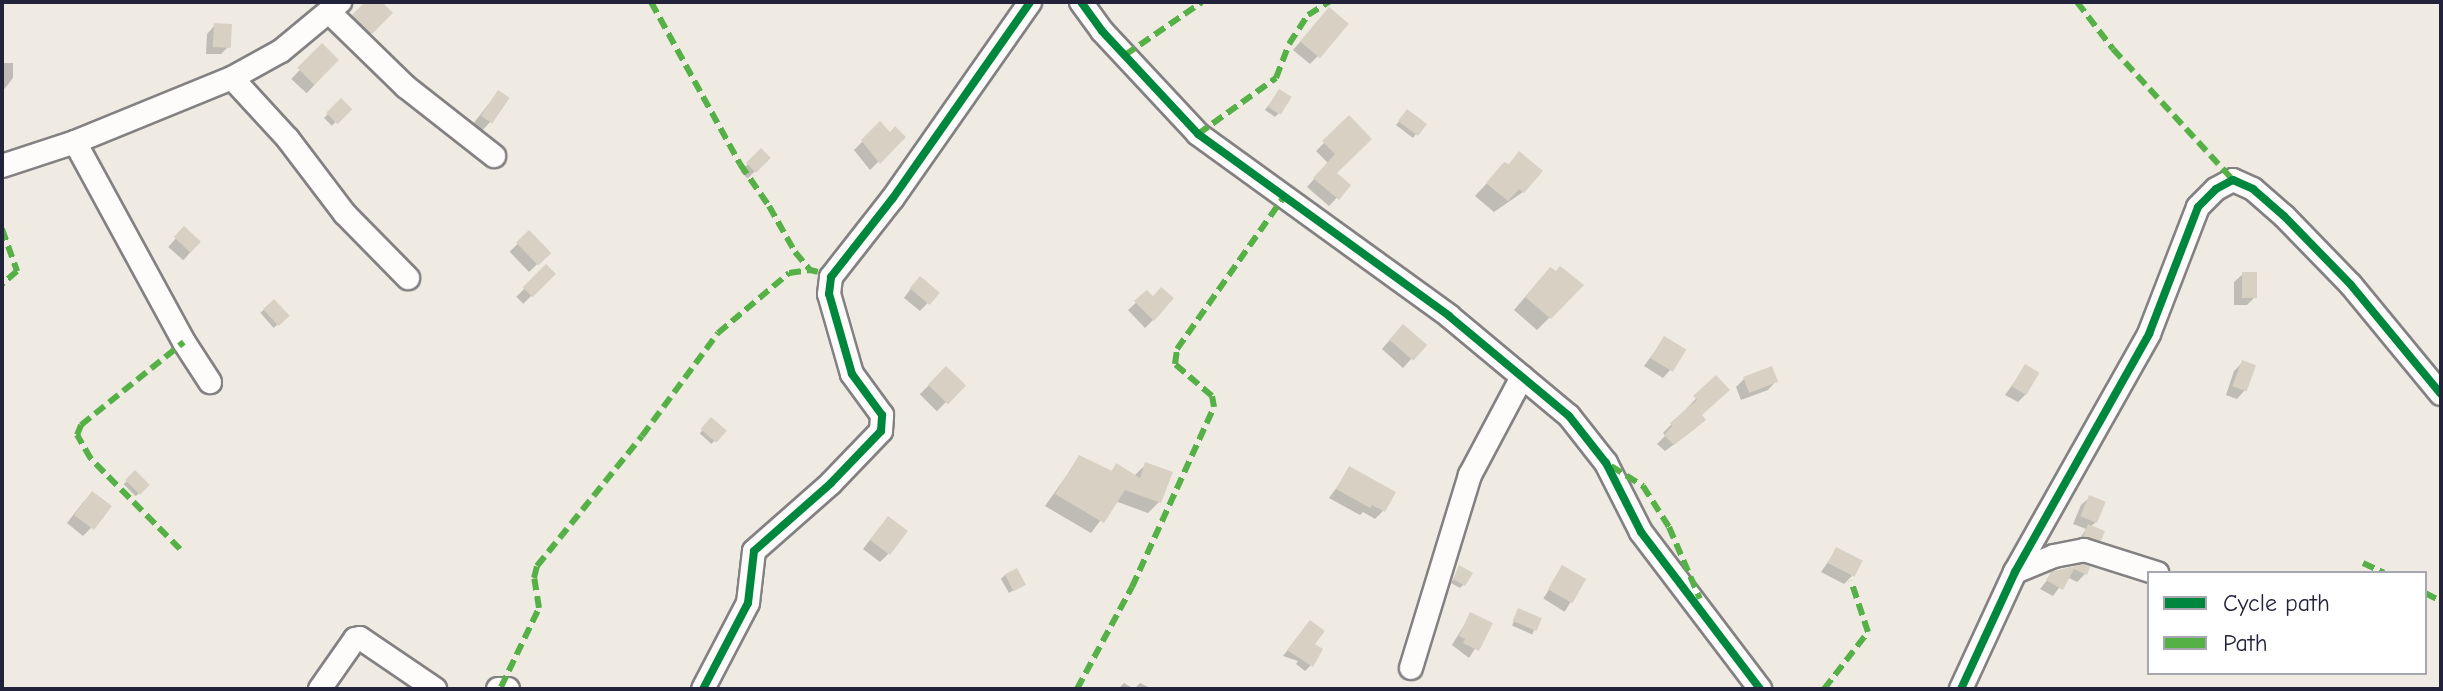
<!DOCTYPE html>
<style>
body{margin:0}
#map{position:relative;width:2443px;height:691px;overflow:hidden;background:#efebe3;font-family:"Comic Neue",sans-serif}
div>[style]{position:absolute}
[style*='--x']{left:calc(var(--x)*1px);top:calc(var(--y)*1px);width:calc(var(--w)*1px);rotate:calc(var(--a)*1deg)}
.shadow>*{inset:0;background:#0003;transform-origin:0 0}
.building>*{inset:0;background:#d7d0c3;transform-origin:0 0}
.roads{filter:drop-shadow(2px 0 #838182) drop-shadow(-2px 0 #838182) drop-shadow(0 2px #838182) drop-shadow(0 -2px #838182)}
.minor>*{height:22px;margin:-11px;padding:0 11px;transform-origin:11px;border-radius:11px;background:#fdfcfb}
.quiet>*{height:6px;margin-top:-3px;transform-origin:0;background:repeating-linear-gradient(90deg,#55b146 0 12px,transparent 0 18px)}
.cycleway>*{height:8px;margin:-4px;padding:0 4px;transform-origin:4px;border-radius:4px;background:#00873e}
span{translate:-50% -50%;white-space:nowrap;text-align:center;line-height:1.15;-webkit-text-stroke:7px #fff;paint-order:stroke}
.frame{position:absolute;inset:0;border:4px solid #22223b;pointer-events:none}
.legend{position:absolute;left:2147px;top:571px;width:280px;height:104px;box-sizing:border-box;background:#fff;border:2px solid #a7a7b1;margin:0;padding:10px 14px;list-style:none;font-size:24px;color:#22223b}
.legend li{display:flex;align-items:center;gap:16px;height:40px}
.legend b{width:40px;border:2px solid #a7a7b1}
</style>
<div id="map">
<div class="shadow">
<i style="clip-path:polygon(368px 2px,379px 2px,390px 13px,363px 41px,346px 24px)"></i>
<i style="clip-path:polygon(1321px 18px,1318px 56px,1310px 64px,1293px 50px)"></i>
<i style="clip-path:polygon(215px 25px,229px 46px,221px 54px,206px 54px,207px 34px)"></i>
<i style="clip-path:polygon(2px 33px,3px 63px,13px 63px,13px 78px,2px 92px)"></i>
<i style="left:322px;top:46px;width:21px;height:45px;rotate:43deg"></i>
<i style="clip-path:polygon(498px 92px,490px 122px,482px 131px,473px 124px)"></i>
<i style="clip-path:polygon(1276px 95px,1278px 114px,1275px 117px,1265px 110px)"></i>
<i style="left:341px;top:101px;width:11px;height:24px;rotate:45deg"></i>
<i style="clip-path:polygon(1404px 115px,1416px 134px,1413px 138px,1396px 125px)"></i>
<i style="clip-path:polygon(1349px 118px,1335px 173px,1349px 185px,1329px 206px,1307px 187px,1328px 163px,1316px 151px)"></i>
<i style="clip-path:polygon(880px 124px,890px 134px,903px 137px,870px 170px,854px 150px)"></i>
<i style="left:761px;top:151px;width:10px;height:29px;rotate:45deg"></i>
<i style="clip-path:polygon(1505px 164px,1523px 192px,1494px 212px,1475px 196px)"></i>
<i style="left:184px;top:229px;width:20px;height:24px;rotate:41deg"></i>
<i style="left:529px;top:233px;width:28px;height:27px;rotate:46deg"></i>
<i style="left:546px;top:267px;width:10px;height:42px;rotate:45deg"></i>
<i style="clip-path:polygon(2243px 274px,2255px 297px,2247px 305px,2234px 305px,2234px 282px)"></i>
<i style="clip-path:polygon(1538px 282px,1581px 286px,1537px 330px,1514px 310px)"></i>
<i style="clip-path:polygon(912px 287px,937px 293px,920px 311px,904px 298px)"></i>
<i style="clip-path:polygon(1147px 293px,1153px 320px,1145px 328px,1128px 310px)"></i>
<i style="left:274px;top:301px;width:20px;height:18px;rotate:49deg"></i>
<i style="clip-path:polygon(1395px 334px,1424px 345px,1403px 368px,1382px 349px)"></i>
<i style="clip-path:polygon(1664px 339px,1671px 369px,1663px 378px,1644px 366px)"></i>
<i style="clip-path:polygon(2243px 362px,2245px 390px,2237px 399px,2226px 395px,2234px 371px)"></i>
<i style="clip-path:polygon(2026px 366px,2026px 394px,2018px 402px,2005px 395px)"></i>
<i style="left:946px;top:368px;width:24px;height:37px;rotate:45deg"></i>
<i style="clip-path:polygon(1716px 378px,1696px 428px,1665px 451px,1657px 444px,1665px 436px,1663px 433px)"></i>
<i style="clip-path:polygon(1745px 378px,1776px 381px,1768px 390px,1741px 400px,1736px 387px)"></i>
<i style="left:712px;top:420px;width:16px;height:18px;rotate:43deg"></i>
<i style="clip-path:polygon(1079px 458px,1110px 472px,1117px 466px,1134px 476px,1146px 464px,1159px 502px,1148px 513px,1115px 501px,1091px 533px,1045px 506px)"></i>
<i style="clip-path:polygon(1350px 469px,1383px 511px,1375px 519px,1363px 512px,1360px 515px,1329px 498px)"></i>
<i style="left:135px;top:473px;width:17px;height:16px;rotate:45deg"></i>
<i style="clip-path:polygon(2090px 497px,2096px 522px,2090px 527px,2099px 540px,2091px 548px,2076px 544px,2086px 529px,2073px 524px,2081px 505px)"></i>
<i style="clip-path:polygon(84px 501px,91px 528px,83px 536px,67px 523px)"></i>
<i style="clip-path:polygon(880px 527px,888px 554px,880px 562px,863px 549px)"></i>
<i style="clip-path:polygon(1837px 549px,1852px 576px,1844px 584px,1821px 572px)"></i>
<i style="clip-path:polygon(2083px 566px,2085px 574px,2077px 582px,2067px 577px,2053px 596px,2040px 589px,2052px 574px)"></i>
<i style="left:1563px;top:567px;width:25px;height:37px;rotate:32deg"></i>
<i style="clip-path:polygon(1460px 568px,1463px 585px,1460px 588px,1451px 583px)"></i>
<i style="clip-path:polygon(1005px 575px,1023px 585px,1009px 593px,1001px 579px)"></i>
<i style="left:1519px;top:610px;width:22px;height:17px;rotate:24deg"></i>
<i style="clip-path:polygon(1471px 614px,1491px 624px,1469px 658px,1452px 645px)"></i>
<i style="clip-path:polygon(1305px 628px,1312px 645px,1311px 665px,1305px 671px,1296px 664px,1298px 661px,1283px 656px)"></i>
<i style="clip-path:polygon(1124px 683px,1134px 689px,1140px 683px,1152px 689px,1118px 689px)"></i>
</div>
<div class="building">
<i style="clip-path:polygon(365px 2px,382px 2px,393px 13px,372px 34px,352px 15px)"></i>
<i style="left:1329px;top:7px;width:26px;height:45px;rotate:40deg"></i>
<i style="left:214px;top:23px;width:18px;height:24px;rotate:3deg"></i>
<i style="left:322px;top:43px;width:24px;height:35px;rotate:45deg"></i>
<i style="left:1279px;top:89px;width:15px;height:21px;rotate:32deg"></i>
<i style="left:498px;top:90px;width:14px;height:31px;rotate:34deg"></i>
<i style="left:341px;top:98px;width:16px;height:21px;rotate:45deg"></i>
<i style="left:1407px;top:109px;width:25px;height:15px;rotate:37deg"></i>
<i style="clip-path:polygon(1349px 115px,1372px 139px,1337px 173px,1351px 185px,1339px 200px,1313px 178px,1335px 154px,1322px 141px)"></i>
<i style="clip-path:polygon(880px 121px,890px 132px,895px 126px,906px 137px,880px 164px,861px 140px)"></i>
<i style="left:761px;top:148px;width:14px;height:21px;rotate:45deg"></i>
<i style="clip-path:polygon(1519px 151px,1543px 171px,1524px 193px,1519px 189px,1508px 201px,1486px 183px,1504px 162px,1509px 164px)"></i>
<i style="left:184px;top:226px;width:23px;height:15px;rotate:43deg"></i>
<i style="left:529px;top:230px;width:32px;height:18px;rotate:46deg"></i>
<i style="left:546px;top:264px;width:14px;height:33px;rotate:45deg"></i>
<i style="clip-path:polygon(1560px 266px,1584px 285px,1551px 319px,1525px 297px,1550px 267px,1556px 271px)"></i>
<i style="left:2242px;top:272px;width:15px;height:26px"></i>
<i style="left:920px;top:276px;width:26px;height:16px;rotate:40deg"></i>
<i style="clip-path:polygon(1161px 287px,1174px 298px,1154px 321px,1134px 301px,1147px 290px,1153px 296px)"></i>
<i style="left:274px;top:299px;width:23px;height:15px;rotate:47deg"></i>
<i style="left:1403px;top:324px;width:32px;height:21px;rotate:41deg"></i>
<i style="left:1664px;top:336px;width:26px;height:26px;rotate:31deg"></i>
<i style="left:2242px;top:360px;width:15px;height:28px;rotate:20deg"></i>
<i style="left:2025px;top:364px;width:17px;height:26px;rotate:31deg"></i>
<i style="left:946px;top:366px;width:28px;height:26px;rotate:44deg"></i>
<i style="left:1772px;top:366px;width:17px;height:31px;rotate:69deg"></i>
<i style="clip-path:polygon(1716px 375px,1730px 390px,1702px 415px,1706px 420px,1674px 445px,1664px 435px,1672px 426px,1670px 423px,1697px 400px,1693px 396px)"></i>
<i style="left:711px;top:417px;width:21px;height:16px;rotate:41deg"></i>
<i style="clip-path:polygon(1079px 455px,1112px 471px,1116px 463px,1140px 478px,1145px 462px,1173px 472px,1161px 503px,1125px 490px,1104px 523px,1055px 494px)"></i>
<i style="clip-path:polygon(1349px 466px,1396px 492px,1385px 512px,1372px 505px,1370px 508px,1336px 489px)"></i>
<i style="left:135px;top:470px;width:21px;height:14px;rotate:45deg"></i>
<i style="left:92px;top:491px;width:25px;height:30px;rotate:37deg"></i>
<i style="left:2089px;top:495px;width:18px;height:23px;rotate:22deg"></i>
<i style="left:888px;top:516px;width:25px;height:30px;rotate:37deg"></i>
<i style="clip-path:polygon(2088px 524px,2105px 531px,2101px 541px,2083px 536px)"></i>
<i style="left:1836px;top:547px;width:30px;height:18px;rotate:27deg"></i>
<i style="clip-path:polygon(2083px 564px,2090px 567px,2087px 575px,2074px 569px,2063px 590px,2046px 580px,2051px 572px)"></i>
<i style="clip-path:polygon(1459px 565px,1473px 573px,1465px 586px,1453px 579px)"></i>
<i style="left:1562px;top:565px;width:28px;height:28px;rotate:30deg"></i>
<i style="left:1017px;top:568px;width:19px;height:14px;rotate:62deg"></i>
<i style="left:1518px;top:608px;width:26px;height:14px;rotate:23deg"></i>
<i style="clip-path:polygon(1470px 612px,1493px 623px,1479px 651px,1463px 643px,1465px 639px,1459px 636px)"></i>
<i style="clip-path:polygon(1310px 620px,1325px 631px,1315px 644px,1323px 649px,1313px 667px,1287px 650px)"></i>
</div>
<div class="roads">
<div class="minor">
<i style="--x:1081;--y:2;--w:36;--a:54"></i>
<i style="--x:1102;--y:31;--w:141;--a:47"></i>
<i style="--x:1198;--y:134;--w:310;--a:35.9"></i>
<i style="--x:1449;--y:316;--w:156;--a:39.8"></i>
<i style="--x:1569;--y:416;--w:60;--a:51.8"></i>
<i style="--x:1606;--y:463;--w:77;--a:63.1"></i>
<i style="--x:1641;--y:532;--w:197;--a:52.8"></i>
<i style="--x:329;--y:12;--w:107;--a:44.2"></i>
<i style="--x:406;--y:87;--w:112;--a:38.1"></i>
<i style="--x:232;--y:78;--w:83;--a:47.4"></i>
<i style="--x:288;--y:139;--w:94;--a:52.8"></i>
<i style="--x:345;--y:214;--w:90;--a:45.5"></i>
<i style="--x:75;--y:142;--w:228;--a:61.4"></i>
<i style="--x:184;--y:342;--w:48;--a:57"></i>
<i style="--x:2;--y:166;--w:77;--a:-18.2"></i>
<i style="--x:75;--y:142;--w:170;--a:-22.2"></i>
<i style="--x:232;--y:78;--w:56;--a:-28.9"></i>
<i style="--x:281;--y:51;--w:77;--a:-39.7"></i>
<i style="--x:2015;--y:572;--w:42;--a:-22.3"></i>
<i style="--x:2054;--y:556;--w:31;--a:-11"></i>
<i style="--x:2084;--y:550;--w:77;--a:17.5"></i>
<i style="--x:1411;--y:668;--w:202;--a:-73"></i>
<i style="--x:1470;--y:475;--w:111;--a:-62"></i>
<i style="--x:320;--y:689;--w:61;--a:-55"></i>
<i style="--x:355;--y:639;--w:5;--a:-11"></i>
<i style="--x:360;--y:638;--w:91;--a:34.2"></i>
<i style="--x:498;--y:689;--w:10;--a:0"></i>
<i style="--x:703;--y:689;--w:97;--a:-62.4"></i>
<i style="--x:748;--y:603;--w:52;--a:-83.4"></i>
<i style="--x:754;--y:551;--w:103;--a:-41.4"></i>
<i style="--x:831;--y:483;--w:72;--a:-46.1"></i>
<i style="--x:881;--y:431;--w:16;--a:-86"></i>
<i style="--x:882;--y:415;--w:51;--a:-126.2"></i>
<i style="--x:852;--y:374;--w:83;--a:-106"></i>
<i style="--x:829;--y:294;--w:17;--a:-83"></i>
<i style="--x:831;--y:277;--w:100;--a:-51.9"></i>
<i style="--x:893;--y:198;--w:239;--a:-55"></i>
<i style="--x:1961;--y:689;--w:129;--a:-65.2"></i>
<i style="--x:2015;--y:572;--w:273;--a:-60.6"></i>
<i style="--x:2149;--y:334;--w:136;--a:-68.9"></i>
<i style="--x:2198;--y:207;--w:25;--a:-45"></i>
<i style="--x:2216;--y:189;--w:19;--a:-28"></i>
<i style="--x:2233;--y:180;--w:22;--a:24"></i>
<i style="--x:2253;--y:189;--w:41;--a:41.1"></i>
<i style="--x:2284;--y:216;--w:96;--a:45.8"></i>
<i style="--x:2351;--y:285;--w:141;--a:50.5"></i>
</div>
</div>
<div class="quiet">
<i style="--x:651;--y:2;--w:185;--a:61.2"></i>
<i style="--x:740;--y:164;--w:51;--a:55.4"></i>
<i style="--x:769;--y:206;--w:53;--a:60.5"></i>
<i style="--x:795;--y:252;--w:23;--a:50"></i>
<i style="--x:810;--y:270;--w:8;--a:14"></i>
<i style="--x:2077;--y:2;--w:59;--a:52.5"></i>
<i style="--x:2113;--y:49;--w:178;--a:47.5"></i>
<i style="--x:1125;--y:55;--w:93;--a:-34.5"></i>
<i style="--x:1198;--y:134;--w:96;--a:-35.7"></i>
<i style="--x:1276;--y:78;--w:36;--a:-69"></i>
<i style="--x:1289;--y:44;--w:35;--a:-57"></i>
<i style="--x:1308;--y:15;--w:25;--a:-32"></i>
<i style="--x:2;--y:229;--w:45;--a:70.3"></i>
<i style="--x:17;--y:271;--w:20;--a:139"></i>
<i style="--x:1611;--y:466;--w:38;--a:32"></i>
<i style="--x:1643;--y:486;--w:49;--a:57.6"></i>
<i style="--x:1669;--y:527;--w:78;--a:66.7"></i>
<i style="--x:180;--y:549;--w:127;--a:-134.7"></i>
<i style="--x:91;--y:459;--w:28;--a:-120"></i>
<i style="--x:77;--y:435;--w:11;--a:-68"></i>
<i style="--x:81;--y:425;--w:132;--a:-38.9"></i>
<i style="--x:2363;--y:563;--w:23;--a:25"></i>
<i style="--x:2425;--y:593;--w:18;--a:27"></i>
<i style="--x:501;--y:687;--w:88;--a:-64.3"></i>
<i style="--x:539;--y:608;--w:30;--a:-99"></i>
<i style="--x:534;--y:578;--w:12;--a:-76"></i>
<i style="--x:537;--y:566;--w:167;--a:-51.1"></i>
<i style="--x:642;--y:436;--w:128;--a:-53.6"></i>
<i style="--x:718;--y:333;--w:93;--a:-40.2"></i>
<i style="--x:789;--y:273;--w:21;--a:-8"></i>
<i style="--x:1077;--y:689;--w:116;--a:-61.7"></i>
<i style="--x:1132;--y:587;--w:198;--a:-65.5"></i>
<i style="--x:1214;--y:407;--w:11;--a:-100"></i>
<i style="--x:1212;--y:396;--w:49;--a:-139.1"></i>
<i style="--x:1175;--y:364;--w:15;--a:-82"></i>
<i style="--x:1177;--y:349;--w:186;--a:-54.9"></i>
<i style="--x:1824;--y:689;--w:72;--a:-52.3"></i>
<i style="--x:1868;--y:632;--w:54;--a:-108.4"></i>
</div>
<div class="cycleway">
<i style="--x:1081;--y:2;--w:36;--a:54"></i>
<i style="--x:1102;--y:31;--w:141;--a:47"></i>
<i style="--x:1198;--y:134;--w:310;--a:35.9"></i>
<i style="--x:1449;--y:316;--w:156;--a:39.8"></i>
<i style="--x:1569;--y:416;--w:60;--a:51.8"></i>
<i style="--x:1606;--y:463;--w:77;--a:63.1"></i>
<i style="--x:1641;--y:532;--w:197;--a:52.8"></i>
<i style="--x:703;--y:689;--w:97;--a:-62.4"></i>
<i style="--x:748;--y:603;--w:52;--a:-83.4"></i>
<i style="--x:754;--y:551;--w:103;--a:-41.4"></i>
<i style="--x:831;--y:483;--w:72;--a:-46.1"></i>
<i style="--x:881;--y:431;--w:16;--a:-86"></i>
<i style="--x:882;--y:415;--w:51;--a:-126.2"></i>
<i style="--x:852;--y:374;--w:83;--a:-106"></i>
<i style="--x:829;--y:294;--w:17;--a:-83"></i>
<i style="--x:831;--y:277;--w:100;--a:-51.9"></i>
<i style="--x:893;--y:198;--w:239;--a:-55"></i>
<i style="--x:1961;--y:689;--w:129;--a:-65.2"></i>
<i style="--x:2015;--y:572;--w:273;--a:-60.6"></i>
<i style="--x:2149;--y:334;--w:136;--a:-68.9"></i>
<i style="--x:2198;--y:207;--w:25;--a:-45"></i>
<i style="--x:2216;--y:189;--w:19;--a:-28"></i>
<i style="--x:2233;--y:180;--w:22;--a:24"></i>
<i style="--x:2253;--y:189;--w:41;--a:41.1"></i>
<i style="--x:2284;--y:216;--w:96;--a:45.8"></i>
<i style="--x:2351;--y:285;--w:141;--a:50.5"></i>
</div>
<div class="frame"></div>
<ul class="legend">
<li><b style="height:10px;background:#00873e"></b>Cycle path</li>
<li><b style="height:10px;background:#55b146"></b>Path</li>
</ul>
</div>
